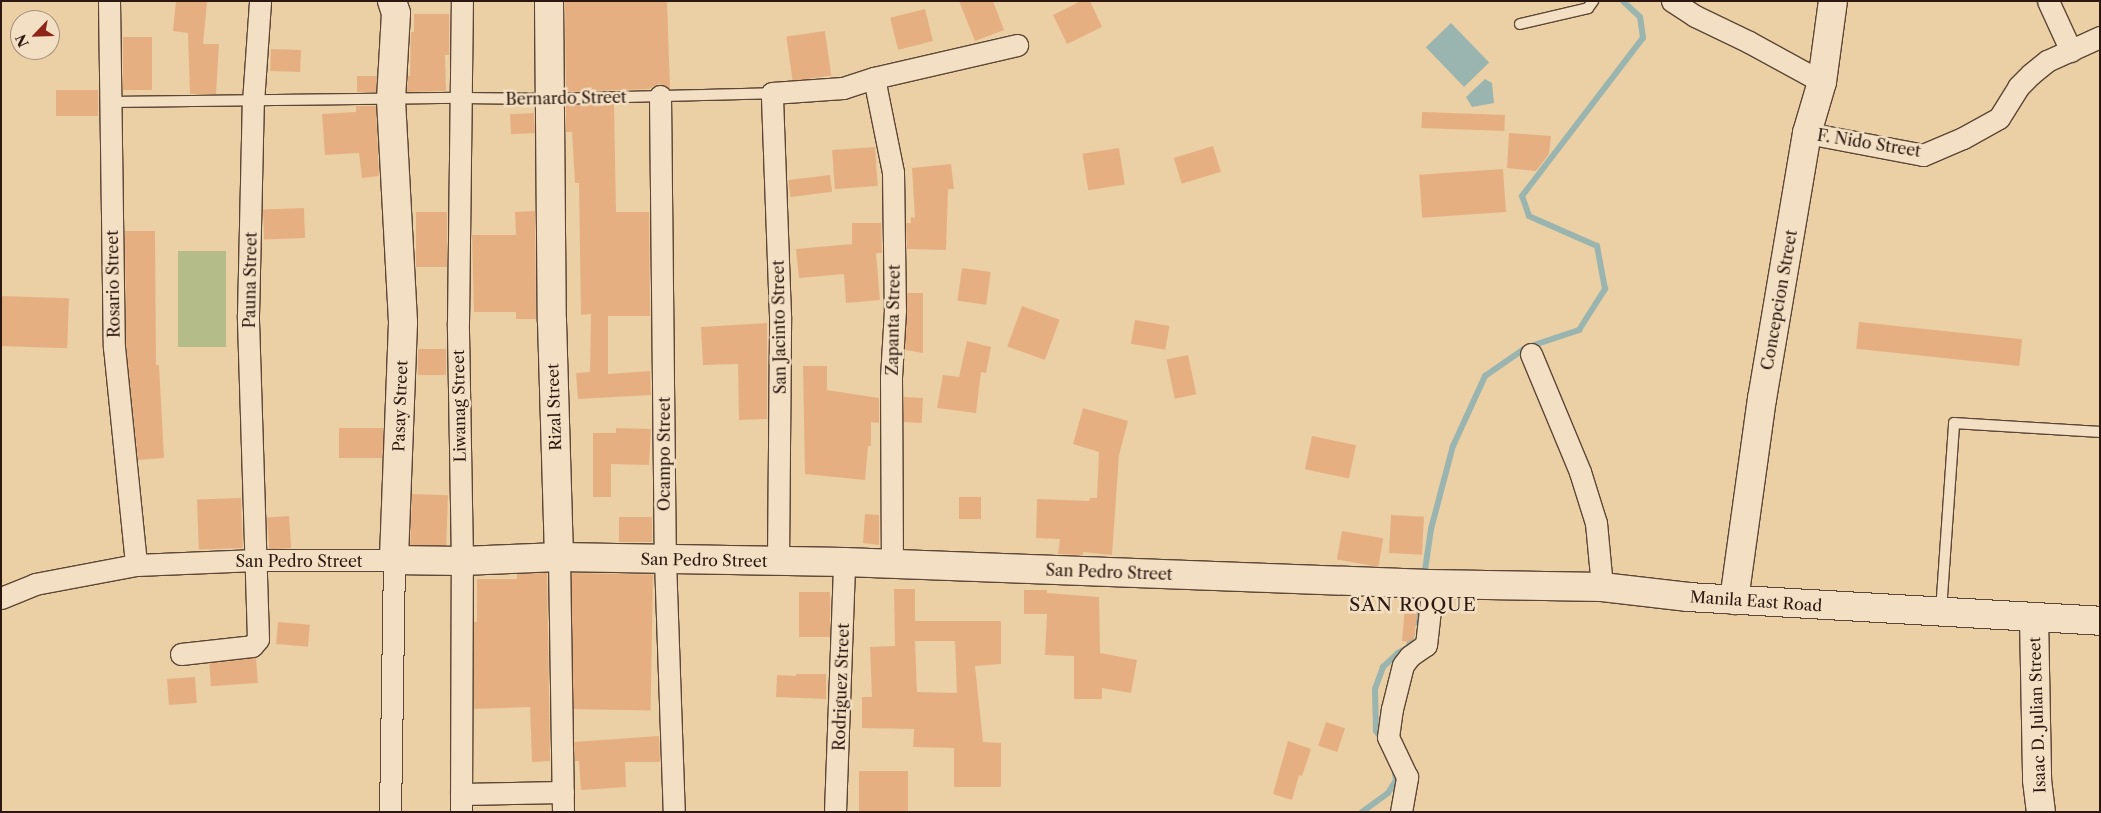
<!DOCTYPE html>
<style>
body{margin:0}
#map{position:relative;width:2101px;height:813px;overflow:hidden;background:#ecd0a5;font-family:"Libre Caslon Text",serif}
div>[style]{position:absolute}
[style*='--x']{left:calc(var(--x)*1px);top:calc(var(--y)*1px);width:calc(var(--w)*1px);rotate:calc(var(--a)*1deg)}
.green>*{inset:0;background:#b4bc89;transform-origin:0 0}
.water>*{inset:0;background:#9ab5af;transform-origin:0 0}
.stream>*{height:6px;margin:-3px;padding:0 3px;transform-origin:3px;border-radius:3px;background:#9ab5af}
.building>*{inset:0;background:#e5af82;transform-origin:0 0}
.roads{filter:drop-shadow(1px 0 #5c4635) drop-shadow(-1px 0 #5c4635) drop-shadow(0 1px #5c4635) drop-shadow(0 -1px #5c4635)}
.lane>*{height:10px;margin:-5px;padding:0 5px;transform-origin:5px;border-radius:5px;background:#f3e0c4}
.street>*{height:21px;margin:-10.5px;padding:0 10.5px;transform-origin:10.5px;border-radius:10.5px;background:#f3e0c4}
.secondary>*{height:28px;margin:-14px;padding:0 14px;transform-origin:14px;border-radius:14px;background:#f3e0c4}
span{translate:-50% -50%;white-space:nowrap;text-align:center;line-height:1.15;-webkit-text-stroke:5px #f3e0c4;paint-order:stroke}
.street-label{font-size:16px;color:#2c1810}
.quarter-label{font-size:19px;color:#2c1810;letter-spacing:1px}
.frame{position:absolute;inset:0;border:2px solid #2c1810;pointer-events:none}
.north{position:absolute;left:10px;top:10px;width:50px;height:50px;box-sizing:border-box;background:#f3e0c4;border:1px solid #a3907c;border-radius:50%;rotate:246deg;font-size:14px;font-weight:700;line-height:20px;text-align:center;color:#2c1810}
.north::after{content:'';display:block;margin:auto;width:18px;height:22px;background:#8f2418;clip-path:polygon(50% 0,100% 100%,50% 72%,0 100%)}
</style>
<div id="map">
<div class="green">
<i style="left:178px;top:251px;width:48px;height:96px"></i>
</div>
<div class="water">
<i style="left:1451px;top:23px;width:55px;height:35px;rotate:46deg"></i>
<i style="clip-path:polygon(1485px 79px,1492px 83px,1494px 103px,1472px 107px,1466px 97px)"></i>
</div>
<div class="stream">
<i style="--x:1531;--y:346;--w:51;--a:-18.4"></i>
<i style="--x:1579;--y:330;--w:49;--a:-57.6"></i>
<i style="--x:1605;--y:289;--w:44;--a:-100.5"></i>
<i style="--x:1597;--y:246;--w:74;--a:-156.2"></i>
<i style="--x:1529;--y:216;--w:21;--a:-109"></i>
<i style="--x:1522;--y:196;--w:199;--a:-52.6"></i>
<i style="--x:1643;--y:38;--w:21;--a:-98"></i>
<i style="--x:1640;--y:17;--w:23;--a:-137"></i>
<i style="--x:1424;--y:577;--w:49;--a:-81.7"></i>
<i style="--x:1431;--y:529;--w:86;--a:-75.2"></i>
<i style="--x:1453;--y:446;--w:77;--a:-65.4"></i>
<i style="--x:1485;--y:376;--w:47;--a:-34.7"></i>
<i style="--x:1415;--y:623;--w:27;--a:-77"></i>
<i style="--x:1382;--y:739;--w:10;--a:-127"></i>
<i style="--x:1376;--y:731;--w:42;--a:-91.4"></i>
<i style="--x:1375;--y:689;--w:23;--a:-70"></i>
<i style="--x:1383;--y:667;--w:21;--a:-43"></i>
<i style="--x:1398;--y:653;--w:13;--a:-29"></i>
<i style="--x:1409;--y:647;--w:14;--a:-78"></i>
<i style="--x:1362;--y:812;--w:32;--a:-36"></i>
<i style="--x:1388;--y:793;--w:15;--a:-58"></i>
<i style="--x:1396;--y:780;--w:6;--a:-99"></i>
</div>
<div class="building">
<i style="clip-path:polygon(176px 1px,207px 2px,203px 44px,219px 44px,216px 94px,190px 94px,188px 33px,173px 31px)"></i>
<i style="clip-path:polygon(565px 1px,667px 1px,670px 89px,659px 84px,649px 89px,566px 92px)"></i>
<i style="clip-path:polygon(959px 1px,993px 1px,1004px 30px,975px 41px)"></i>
<i style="clip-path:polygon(1081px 1px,1090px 1px,1102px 27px,1067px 44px,1053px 15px)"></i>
<i style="left:925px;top:9px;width:33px;height:36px;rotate:76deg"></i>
<i style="clip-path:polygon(414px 14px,449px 14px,449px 55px,445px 55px,446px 91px,407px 92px,408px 76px,410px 76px,411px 32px,414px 32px)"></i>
<i style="left:825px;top:31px;width:45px;height:39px;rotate:82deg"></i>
<i style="left:123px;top:37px;width:29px;height:53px"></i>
<i style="left:271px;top:49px;width:30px;height:22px;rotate:2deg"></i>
<i style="left:357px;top:76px;width:20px;height:16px"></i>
<i style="left:98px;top:90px;width:26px;height:42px;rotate:90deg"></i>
<i style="clip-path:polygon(614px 104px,616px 212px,649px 212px,650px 316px,608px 316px,608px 374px,650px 371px,651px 395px,578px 399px,576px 373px,590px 372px,591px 314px,581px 315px,579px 183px,575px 183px,572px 132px,566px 132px,566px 105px)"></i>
<i style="clip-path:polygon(356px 106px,376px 106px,379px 176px,362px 178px,359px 153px,325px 155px,322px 114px,356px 112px)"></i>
<i style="left:1422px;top:112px;width:83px;height:16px;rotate:2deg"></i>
<i style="left:534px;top:113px;width:20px;height:24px;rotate:87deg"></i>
<i style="clip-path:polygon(1509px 133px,1551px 136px,1549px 154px,1536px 171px,1507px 168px)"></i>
<i style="left:1213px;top:146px;width:27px;height:41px;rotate:73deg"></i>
<i style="left:875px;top:147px;width:39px;height:43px;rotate:86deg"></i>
<i style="left:1119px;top:148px;width:37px;height:37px;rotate:81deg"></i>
<i style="clip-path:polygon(951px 164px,954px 189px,948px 189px,946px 250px,907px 249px,906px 223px,911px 223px,911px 217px,915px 218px,912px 168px)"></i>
<i style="left:1503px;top:169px;width:43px;height:84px;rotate:86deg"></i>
<i style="left:830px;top:175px;width:17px;height:42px;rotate:83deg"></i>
<i style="left:304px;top:208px;width:30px;height:41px;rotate:88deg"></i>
<i style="clip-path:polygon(535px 211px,536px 319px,516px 319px,516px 312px,474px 312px,472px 235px,516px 235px,515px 212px)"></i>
<i style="left:416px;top:212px;width:31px;height:55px"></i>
<i style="clip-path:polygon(852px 223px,881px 223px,882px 253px,876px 253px,880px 300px,846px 303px,844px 274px,799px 278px,796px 249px,852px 244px)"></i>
<i style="clip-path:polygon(125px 231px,155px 231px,156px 365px,159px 365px,164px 458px,138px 460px,126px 346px)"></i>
<i style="left:962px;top:268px;width:29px;height:33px;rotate:8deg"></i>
<i style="clip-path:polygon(907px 293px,923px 293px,923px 353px,905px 350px)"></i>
<i style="left:1px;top:296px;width:68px;height:50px;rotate:2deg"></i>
<i style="left:1022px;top:306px;width:40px;height:43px;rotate:20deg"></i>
<i style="left:1135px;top:320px;width:35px;height:24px;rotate:10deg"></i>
<i style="left:1859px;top:322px;width:164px;height:27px;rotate:6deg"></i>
<i style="clip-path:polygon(767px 323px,767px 419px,739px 420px,738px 364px,703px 365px,701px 327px)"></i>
<i style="clip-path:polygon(967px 341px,991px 347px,986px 373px,981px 372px,976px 413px,937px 408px,943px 375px,959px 377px)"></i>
<i style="left:446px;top:349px;width:26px;height:28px;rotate:90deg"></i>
<i style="left:1188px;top:355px;width:40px;height:22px;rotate:78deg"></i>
<i style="clip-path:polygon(803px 366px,827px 366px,827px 390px,879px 398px,879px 423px,871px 422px,871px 446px,868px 446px,865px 480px,805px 474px)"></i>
<i style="left:904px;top:397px;width:19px;height:25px;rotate:3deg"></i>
<i style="clip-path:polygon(1083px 408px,1128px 421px,1119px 455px,1112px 555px,1083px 552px,1083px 555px,1058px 554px,1060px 539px,1036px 538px,1037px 499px,1089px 501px,1090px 498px,1097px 498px,1099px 452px,1073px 444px)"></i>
<i style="left:339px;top:428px;width:44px;height:30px"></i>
<i style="clip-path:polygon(616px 428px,651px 429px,649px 465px,611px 464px,611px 497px,593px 497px,593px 433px,616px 433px)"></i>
<i style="left:1312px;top:436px;width:45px;height:34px;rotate:12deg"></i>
<i style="left:412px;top:494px;width:36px;height:51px;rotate:2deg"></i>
<i style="left:959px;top:497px;width:22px;height:22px"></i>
<i style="left:241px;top:498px;width:50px;height:44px;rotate:88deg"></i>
<i style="clip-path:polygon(865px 514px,879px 515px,879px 545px,863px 543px)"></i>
<i style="left:1391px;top:515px;width:33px;height:38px;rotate:3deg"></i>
<i style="left:289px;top:516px;width:32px;height:22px;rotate:86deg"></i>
<i style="left:619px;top:517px;width:33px;height:25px"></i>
<i style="left:1342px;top:531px;width:42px;height:29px;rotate:10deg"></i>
<i style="clip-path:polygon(547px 573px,550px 761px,532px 762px,530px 707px,474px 709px,474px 622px,477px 622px,477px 579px,517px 579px,517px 574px)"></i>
<i style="left:572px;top:573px;width:81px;height:136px;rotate:1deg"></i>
<i style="clip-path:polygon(evenodd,894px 589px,915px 589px,915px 621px,1001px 621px,1001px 664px,975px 666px,983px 742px,1001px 743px,1001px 787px,954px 787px,954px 748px,913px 747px,914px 729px,862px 728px,862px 697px,872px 697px,870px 647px,895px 646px,894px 589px,915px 641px,955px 641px,957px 693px,917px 692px,915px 641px)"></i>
<i style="clip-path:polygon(1024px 590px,1047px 590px,1047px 593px,1099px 597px,1100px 653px,1137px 660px,1131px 693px,1102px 688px,1102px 699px,1074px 699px,1074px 656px,1045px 655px,1047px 614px,1024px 614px)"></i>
<i style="left:799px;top:592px;width:31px;height:45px"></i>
<i style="clip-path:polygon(1405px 607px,1418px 607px,1414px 638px,1408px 642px,1402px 641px)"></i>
<i style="left:278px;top:622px;width:32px;height:22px;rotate:5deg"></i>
<i style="left:256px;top:657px;width:26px;height:47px;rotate:86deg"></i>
<i style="clip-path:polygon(796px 674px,826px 674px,826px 699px,776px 697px,777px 675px,796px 676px)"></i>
<i style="left:195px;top:677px;width:26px;height:28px;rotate:86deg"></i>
<i style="left:1326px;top:722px;width:20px;height:25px;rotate:18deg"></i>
<i style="clip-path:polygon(659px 736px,660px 762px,625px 762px,626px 787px,581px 790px,579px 761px,575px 761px,574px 742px)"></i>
<i style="clip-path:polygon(1288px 741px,1311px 749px,1302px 776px,1299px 775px,1292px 800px,1273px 794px)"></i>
<i style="left:859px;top:771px;width:49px;height:41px"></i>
</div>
<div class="roads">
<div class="lane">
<i style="--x:1520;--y:24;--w:70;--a:-13.2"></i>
<i style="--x:1588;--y:8;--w:9;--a:-54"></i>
<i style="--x:110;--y:102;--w:351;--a:-0.7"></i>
<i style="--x:461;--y:98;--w:89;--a:0.6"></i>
<i style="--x:550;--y:99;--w:222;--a:-1.5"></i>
<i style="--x:1941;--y:611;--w:188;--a:-86"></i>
<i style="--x:1954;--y:423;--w:146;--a:3.5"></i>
</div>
<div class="street">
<i style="--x:109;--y:1;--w:346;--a:89.2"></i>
<i style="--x:114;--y:347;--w:219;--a:84.2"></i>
<i style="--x:1672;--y:1;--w:27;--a:33"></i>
<i style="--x:1695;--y:16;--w:60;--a:25.7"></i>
<i style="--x:1749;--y:42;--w:83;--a:28.7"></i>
<i style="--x:2048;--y:1;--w:55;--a:65.3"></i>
<i style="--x:874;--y:78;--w:96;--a:78.6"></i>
<i style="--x:893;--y:172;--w:138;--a:89.2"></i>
<i style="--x:895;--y:310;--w:68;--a:93.4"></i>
<i style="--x:891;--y:378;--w:186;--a:89.7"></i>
<i style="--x:660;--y:96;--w:464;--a:89.4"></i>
<i style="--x:665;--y:560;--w:252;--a:88"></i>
<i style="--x:1807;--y:133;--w:118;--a:10.7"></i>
<i style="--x:1923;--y:155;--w:43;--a:-23"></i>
<i style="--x:1963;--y:138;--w:41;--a:-29.1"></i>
<i style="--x:1999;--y:118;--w:36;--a:-58"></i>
<i style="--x:2018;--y:87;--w:18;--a:-45"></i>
<i style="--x:2031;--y:74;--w:21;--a:-39"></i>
<i style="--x:2047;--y:61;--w:58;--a:-24.4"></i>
<i style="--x:1531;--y:354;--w:128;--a:67.4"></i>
<i style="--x:1580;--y:472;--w:53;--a:72.6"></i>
<i style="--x:1596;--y:523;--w:64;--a:84.6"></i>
<i style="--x:559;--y:557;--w:255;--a:89.1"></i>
<i style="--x:778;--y:562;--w:246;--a:-89.5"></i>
<i style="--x:780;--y:316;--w:223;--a:-92.1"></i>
<i style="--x:772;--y:93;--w:71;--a:-4"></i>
<i style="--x:843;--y:88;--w:33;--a:-18"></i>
<i style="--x:874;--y:78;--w:147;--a:-13"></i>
<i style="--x:1;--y:598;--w:37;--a:-22"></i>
<i style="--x:35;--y:584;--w:103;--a:-10.7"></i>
<i style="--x:136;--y:565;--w:120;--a:-2.4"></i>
<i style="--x:256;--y:560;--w:138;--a:0"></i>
<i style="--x:394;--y:560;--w:252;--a:90.9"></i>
<i style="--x:181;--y:654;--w:71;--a:-6.4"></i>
<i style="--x:252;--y:646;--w:9;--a:-49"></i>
<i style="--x:258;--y:639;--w:324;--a:-91.8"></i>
<i style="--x:248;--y:315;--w:213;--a:-88.7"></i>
<i style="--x:253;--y:102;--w:101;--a:-86"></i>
<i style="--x:461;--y:794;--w:102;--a:-1.1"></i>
<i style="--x:461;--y:812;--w:251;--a:-89.8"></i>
<i style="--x:462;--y:561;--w:239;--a:-91"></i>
<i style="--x:458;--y:322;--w:321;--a:-89.3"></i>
<i style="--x:835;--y:812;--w:250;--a:-87.9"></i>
<i style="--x:1401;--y:812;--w:36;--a:-80"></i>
<i style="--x:1407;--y:777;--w:44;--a:-115.4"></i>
<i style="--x:1388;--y:737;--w:28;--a:-82"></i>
<i style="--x:1392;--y:709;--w:45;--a:-76"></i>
<i style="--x:1403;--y:665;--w:11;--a:-52"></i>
<i style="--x:1410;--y:656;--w:19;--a:-35"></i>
<i style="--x:1426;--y:645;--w:61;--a:-83.5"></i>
</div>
<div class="secondary">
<i style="--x:392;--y:1;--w:13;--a:72"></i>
<i style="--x:396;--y:13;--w:87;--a:93.3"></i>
<i style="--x:391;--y:100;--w:223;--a:86.9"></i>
<i style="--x:403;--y:323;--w:237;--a:92.2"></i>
<i style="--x:394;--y:560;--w:68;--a:0.8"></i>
<i style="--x:462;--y:561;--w:97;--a:-2.4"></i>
<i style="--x:559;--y:557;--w:285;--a:1"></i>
<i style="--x:844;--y:562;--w:585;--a:2.15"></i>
<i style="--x:1429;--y:584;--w:173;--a:1"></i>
<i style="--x:1602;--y:587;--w:87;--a:6.6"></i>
<i style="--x:1688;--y:597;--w:413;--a:3.3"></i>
<i style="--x:549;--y:1;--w:320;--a:89.5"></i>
<i style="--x:552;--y:321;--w:236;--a:88.3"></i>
<i style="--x:1734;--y:600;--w:203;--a:-82.1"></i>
<i style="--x:1762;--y:399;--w:270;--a:-80.4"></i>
<i style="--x:1807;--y:133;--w:53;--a:-73.6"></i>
<i style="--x:1822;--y:82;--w:82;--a:-82.3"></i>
<i style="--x:2034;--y:617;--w:163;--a:88.9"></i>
<i style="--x:2037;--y:780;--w:32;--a:83"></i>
</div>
</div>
<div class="street-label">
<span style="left:566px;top:98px;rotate:-1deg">Bernardo Street</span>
<span style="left:1869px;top:143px;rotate:9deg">F. Nido Street</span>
<span style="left:250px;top:280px;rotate:-89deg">Pauna Street</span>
<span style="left:113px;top:284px;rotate:-91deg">Rosario Street</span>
<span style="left:1779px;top:300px;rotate:-80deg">Concepcion Street</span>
<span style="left:893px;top:320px;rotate:-89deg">Zapanta Street</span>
<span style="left:779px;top:327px;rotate:-91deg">San Jacinto Street</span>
<span style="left:400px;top:406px;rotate:-88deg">Pasay Street</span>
<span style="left:459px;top:406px;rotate:-91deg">Liwanag Street</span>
<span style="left:554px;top:407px;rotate:-92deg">Rizal Street</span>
<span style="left:664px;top:454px;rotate:-90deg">Ocampo Street</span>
<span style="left:704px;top:560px;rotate:1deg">San Pedro Street</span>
<span style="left:299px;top:561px">San Pedro Street</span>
<span style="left:1109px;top:572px;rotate:2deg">San Pedro Street</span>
<span style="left:1756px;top:601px;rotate:4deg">Manila East Road</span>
<span style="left:841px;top:687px;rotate:-88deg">Rodriguez Street</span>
<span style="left:2037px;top:715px;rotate:-92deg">Isaac D. Julian Street</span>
</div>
<div class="quarter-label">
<span style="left:1413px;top:605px">SAN ROQUE</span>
</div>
<div class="frame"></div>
<div class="north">N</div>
</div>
